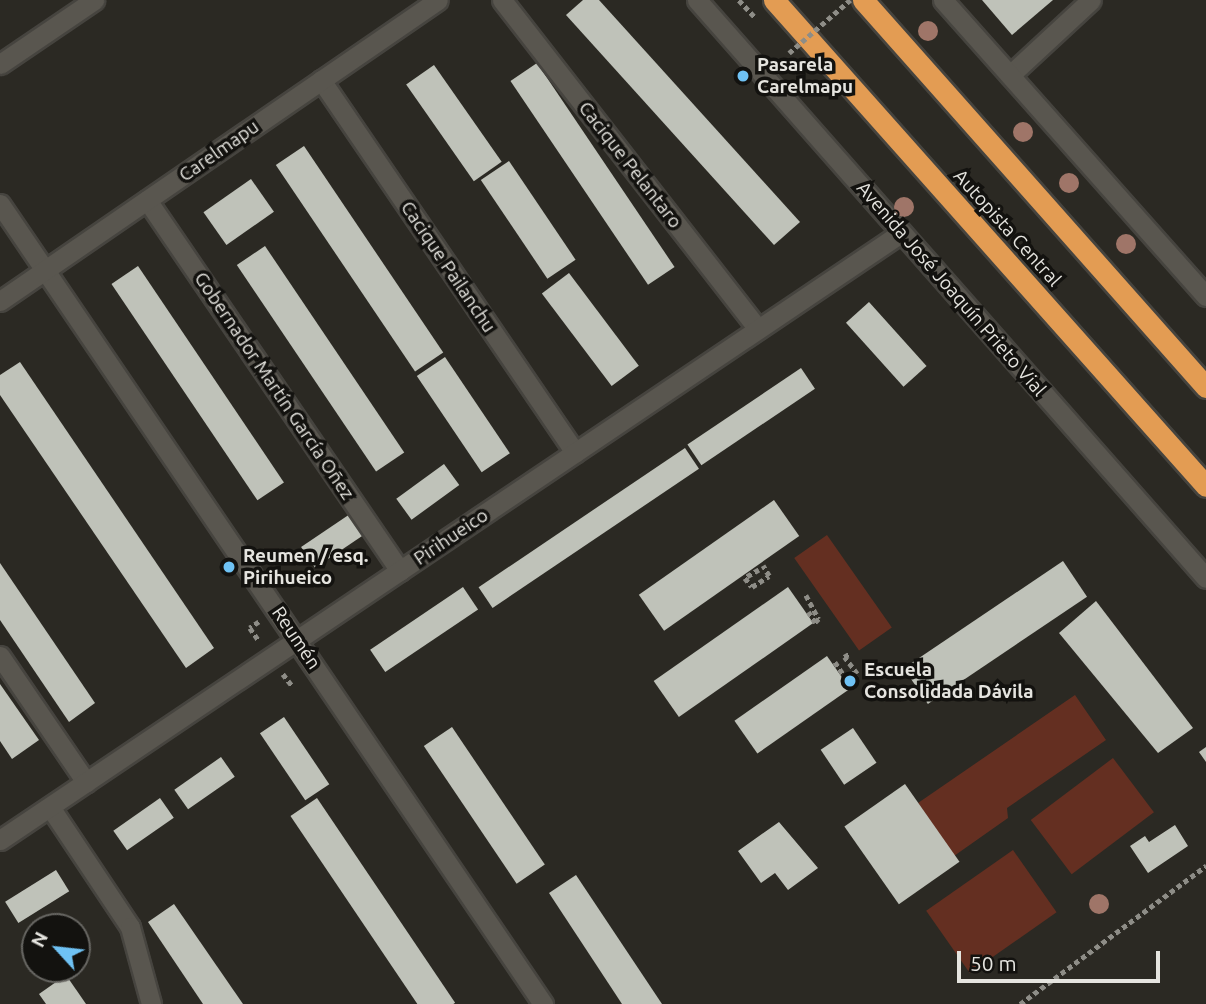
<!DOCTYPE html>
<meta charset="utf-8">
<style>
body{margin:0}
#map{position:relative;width:1206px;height:1004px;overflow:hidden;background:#2b2923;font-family:Ubuntu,sans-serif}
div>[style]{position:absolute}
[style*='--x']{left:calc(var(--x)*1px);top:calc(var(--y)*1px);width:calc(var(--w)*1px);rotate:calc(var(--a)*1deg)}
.green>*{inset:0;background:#642f21;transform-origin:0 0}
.building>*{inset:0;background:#bfc2b9;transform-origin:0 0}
.path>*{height:4.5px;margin-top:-2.25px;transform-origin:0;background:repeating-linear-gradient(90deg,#8e8d87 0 5px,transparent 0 8.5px)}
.roads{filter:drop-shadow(2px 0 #46443f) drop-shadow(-2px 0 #46443f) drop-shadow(0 2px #46443f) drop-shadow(0 -2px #46443f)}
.minor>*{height:19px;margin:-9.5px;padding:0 9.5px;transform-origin:9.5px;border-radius:9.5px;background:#59564f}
.secondary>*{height:19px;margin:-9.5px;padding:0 9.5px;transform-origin:9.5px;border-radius:9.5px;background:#59564f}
.motorway>*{height:21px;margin:-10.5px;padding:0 10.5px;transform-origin:10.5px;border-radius:10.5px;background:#e39c53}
.path-bridge>*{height:4.5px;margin-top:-2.25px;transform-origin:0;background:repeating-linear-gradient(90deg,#8e8d87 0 5px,transparent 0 8.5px)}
.trees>*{width:20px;height:20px;margin:-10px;border-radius:50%;background:#9f7568}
.dots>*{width:19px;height:19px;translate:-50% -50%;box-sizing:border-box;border:4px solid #13120f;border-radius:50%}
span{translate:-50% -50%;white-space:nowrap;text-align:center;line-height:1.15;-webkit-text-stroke:7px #13120f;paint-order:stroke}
.poi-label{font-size:19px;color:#e5e4df;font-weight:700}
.left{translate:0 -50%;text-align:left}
.street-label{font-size:19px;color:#e5e4df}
.north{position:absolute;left:21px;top:913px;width:70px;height:70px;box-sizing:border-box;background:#13120f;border:2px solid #676662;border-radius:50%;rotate:297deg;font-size:19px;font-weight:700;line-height:28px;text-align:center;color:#e5e4df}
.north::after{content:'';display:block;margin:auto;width:24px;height:32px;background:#6fc2f4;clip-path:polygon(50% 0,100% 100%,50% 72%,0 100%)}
.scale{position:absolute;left:957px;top:951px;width:203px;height:32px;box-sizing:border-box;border:4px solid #e5e4df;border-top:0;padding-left:9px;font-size:21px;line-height:24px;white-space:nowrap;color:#e5e4df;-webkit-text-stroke:5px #13120f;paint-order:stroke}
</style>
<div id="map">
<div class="green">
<i style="left:827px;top:535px;width:113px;height:40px;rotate:55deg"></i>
<i style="clip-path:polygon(1075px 695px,1106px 740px,1007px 808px,1008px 818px,954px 856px,918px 803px)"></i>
<i style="left:1113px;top:758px;width:68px;height:103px;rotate:53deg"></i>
<i style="left:1013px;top:850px;width:76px;height:106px;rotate:55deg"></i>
</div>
<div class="building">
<i style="clip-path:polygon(583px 0,599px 0,800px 222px,774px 245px,566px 15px)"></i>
<i style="clip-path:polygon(982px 0,1053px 0,1012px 35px)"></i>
<i style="left:537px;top:63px;width:246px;height:32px;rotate:56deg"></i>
<i style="left:434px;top:65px;width:118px;height:34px;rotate:55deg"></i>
<i style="left:304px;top:146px;width:249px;height:34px;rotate:56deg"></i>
<i style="left:509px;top:161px;width:119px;height:34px;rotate:56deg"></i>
<i style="left:251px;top:179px;width:40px;height:58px;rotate:55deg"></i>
<i style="left:265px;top:246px;width:249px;height:34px;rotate:56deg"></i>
<i style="left:138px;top:266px;width:261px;height:32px;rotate:56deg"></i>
<i style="left:569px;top:273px;width:116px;height:34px;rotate:53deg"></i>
<i style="left:869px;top:302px;width:86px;height:31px;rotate:48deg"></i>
<i style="left:445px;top:357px;width:116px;height:34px;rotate:56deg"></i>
<i style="clip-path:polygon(20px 362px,214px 648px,186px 668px,0 395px,0 375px)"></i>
<i style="left:801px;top:368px;width:25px;height:137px;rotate:56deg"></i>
<i style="left:685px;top:448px;width:25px;height:249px;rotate:56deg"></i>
<i style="left:444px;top:464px;width:26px;height:59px;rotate:54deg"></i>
<i style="left:774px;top:500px;width:44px;height:165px;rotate:55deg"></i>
<i style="left:350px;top:514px;width:25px;height:59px;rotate:56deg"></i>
<i style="left:1063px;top:561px;width:43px;height:192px;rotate:56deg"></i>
<i style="clip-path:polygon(0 563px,95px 703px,69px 722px,0 620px)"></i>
<i style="left:463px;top:587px;width:27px;height:112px;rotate:56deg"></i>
<i style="left:788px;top:587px;width:44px;height:164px;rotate:55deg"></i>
<i style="clip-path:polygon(1096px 601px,1193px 728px,1158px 753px,1059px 633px)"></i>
<i style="left:827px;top:656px;width:40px;height:113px;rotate:55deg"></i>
<i style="clip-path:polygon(0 684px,39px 740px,12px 759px,0 741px)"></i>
<i style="left:284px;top:717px;width:81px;height:29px;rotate:56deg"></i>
<i style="left:452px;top:727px;width:166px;height:34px;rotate:56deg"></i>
<i style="left:853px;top:728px;width:42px;height:39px;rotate:56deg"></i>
<i style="clip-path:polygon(1206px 747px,1206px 762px,1199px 752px)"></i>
<i style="left:221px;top:757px;width:24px;height:57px;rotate:55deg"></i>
<i style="left:905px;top:784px;width:95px;height:74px;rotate:55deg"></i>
<i style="left:160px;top:798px;width:24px;height:57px;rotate:55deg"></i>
<i style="left:317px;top:798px;width:247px;height:32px;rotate:56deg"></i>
<i style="clip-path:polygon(779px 822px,818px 868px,788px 890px,775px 873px,761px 883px,738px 851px)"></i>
<i style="clip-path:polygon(1175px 825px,1188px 846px,1148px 873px,1130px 846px,1145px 836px,1149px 842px)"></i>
<i style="left:56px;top:870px;width:25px;height:60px;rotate:58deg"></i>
<i style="clip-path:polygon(576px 875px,662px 1004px,622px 1004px,549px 893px)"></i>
<i style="clip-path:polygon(174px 904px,243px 1004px,203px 1004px,148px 922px)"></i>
<i style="clip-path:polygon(66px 975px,86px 1004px,46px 1004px,39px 994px)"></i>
</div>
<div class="path">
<i style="--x:739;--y:0;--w:23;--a:47"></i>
<i style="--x:759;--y:570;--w:16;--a:150"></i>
<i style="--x:745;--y:578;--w:11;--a:52"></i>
<i style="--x:752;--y:587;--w:20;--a:-33"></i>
<i style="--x:769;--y:576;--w:12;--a:-121"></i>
<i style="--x:806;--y:595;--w:27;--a:62"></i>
<i style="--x:819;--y:619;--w:6;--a:135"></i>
<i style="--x:815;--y:623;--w:13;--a:-122"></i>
<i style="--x:259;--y:622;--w:11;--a:146"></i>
<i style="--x:250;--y:628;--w:16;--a:55"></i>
<i style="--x:835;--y:662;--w:23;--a:56"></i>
<i style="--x:848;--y:681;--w:11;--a:-38"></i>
<i style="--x:857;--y:674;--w:21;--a:-127"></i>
<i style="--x:844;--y:657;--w:6;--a:-31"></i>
<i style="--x:283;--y:674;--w:16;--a:52"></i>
<i style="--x:1020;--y:1004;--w:232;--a:-36.6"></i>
</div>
<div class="roads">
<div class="minor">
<i style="--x:502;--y:0;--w:417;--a:52.1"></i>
<i style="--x:0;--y:64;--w:114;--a:-34.2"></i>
<i style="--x:1010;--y:75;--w:110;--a:-42.8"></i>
<i style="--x:321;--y:80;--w:451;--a:55.7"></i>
<i style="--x:147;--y:200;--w:449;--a:55.7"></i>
<i style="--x:0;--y:204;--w:967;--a:55.83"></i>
<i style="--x:0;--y:301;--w:531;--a:-34.5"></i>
<i style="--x:0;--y:656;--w:153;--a:55.7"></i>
<i style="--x:50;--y:807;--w:144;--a:56.3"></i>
<i style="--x:130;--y:927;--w:80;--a:74.7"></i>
<i style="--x:0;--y:840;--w:1086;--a:-33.97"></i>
</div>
<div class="secondary">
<i style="--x:697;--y:0;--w:770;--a:48.63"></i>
<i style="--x:943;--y:0;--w:396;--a:48.4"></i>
</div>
<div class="motorway">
<i style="--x:774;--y:0;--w:650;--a:48.37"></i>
<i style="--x:863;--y:0;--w:517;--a:48.45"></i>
</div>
</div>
<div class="path-bridge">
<i style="--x:789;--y:53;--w:81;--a:-41"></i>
</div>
<div class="trees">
<i style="left:928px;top:31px"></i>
<i style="left:1023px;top:132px"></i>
<i style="left:1069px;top:183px"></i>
<i style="left:904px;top:207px"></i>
<i style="left:1126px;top:244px"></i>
<i style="left:1099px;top:904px"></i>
</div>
<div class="dots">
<i style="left:743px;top:76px;background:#6fc2f4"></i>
<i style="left:229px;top:567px;background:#6fc2f4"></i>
<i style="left:850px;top:681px;background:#6fc2f4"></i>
</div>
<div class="poi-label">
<span class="left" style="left:757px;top:76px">Pasarela<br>Carelmapu</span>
<span class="left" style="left:243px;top:567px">Reumen / esq.<br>Pirihueico</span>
<span class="left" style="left:864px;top:681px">Escuela<br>Consolidada Dávila</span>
</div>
<div class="street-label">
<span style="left:219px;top:151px;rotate:-35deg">Carelmapu</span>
<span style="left:630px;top:165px;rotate:52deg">Cacique Pelantaro</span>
<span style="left:1007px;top:228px;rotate:48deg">Autopista Central</span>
<span style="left:448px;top:267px;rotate:56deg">Cacique Pailanchu</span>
<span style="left:951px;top:289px;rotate:49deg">Avenida José Joaquín Prieto Vial</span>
<span style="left:274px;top:386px;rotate:56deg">Gobernador Martín García Oñez</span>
<span style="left:451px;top:537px;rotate:-34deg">Pirihueico</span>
<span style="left:296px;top:638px;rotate:56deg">Reumén</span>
</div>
<div class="north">N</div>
<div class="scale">50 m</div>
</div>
